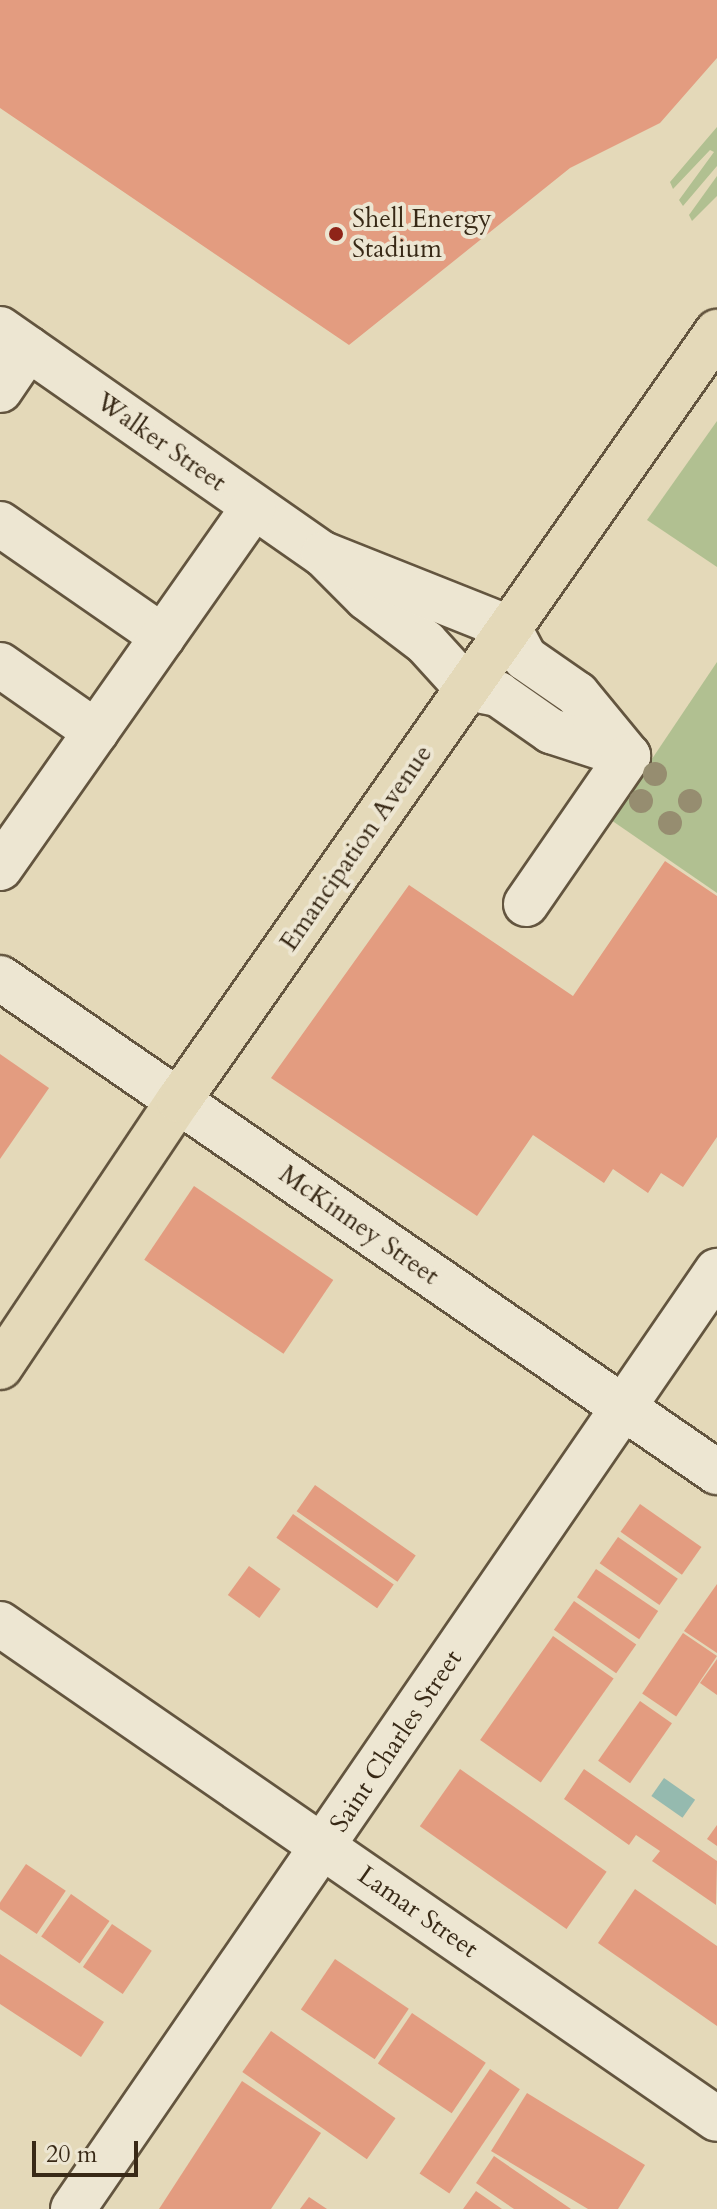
<!DOCTYPE html>
<style>
body{margin:0}
#map{position:relative;width:717px;height:2209px;overflow:hidden;background:#e4d9b9;font-family:Cardo,serif}
div>[style]{position:absolute}
[style*='--x']{left:calc(var(--x)*1px);top:calc(var(--y)*1px);width:calc(var(--w)*1px);rotate:calc(var(--a)*1deg)}
.green>*{inset:0;background:#b1c091}
.water>*{inset:0;background:#95baaf;transform-origin:0 0}
.building>*{inset:0;background:#e39c80;transform-origin:0 0}
.roads{filter:drop-shadow(2px 0 #63553f) drop-shadow(-2px 0 #63553f) drop-shadow(0 2px #63553f) drop-shadow(0 -2px #63553f)}
.minor>*{height:44px;margin:-22px;padding:0 22px;transform-origin:22px;border-radius:22px;background:#ede6d2}
.major>*{height:44px;margin:-22px;padding:0 22px;transform-origin:22px;border-radius:22px;background:#e4d9b9}
.trees>*{width:24px;height:24px;margin:-12px;border-radius:50%;background:#968d70}
.dots>*{width:22px;height:22px;translate:-50% -50%;box-sizing:border-box;border:4px solid #ede6d2;border-radius:50%}
span{translate:-50% -50%;white-space:nowrap;text-align:center;line-height:1.15;-webkit-text-stroke:8px #ede6d2;paint-order:stroke}
.poi-label{font-size:26px;color:#382916}
.left{translate:0 -50%;text-align:left}
.street-label{font-size:26px;color:#382916}
.scale{position:absolute;left:32px;top:2141px;width:106px;height:36px;box-sizing:border-box;border:4px solid #382916;border-top:0;padding-left:10px;font-size:24px;line-height:28px;white-space:nowrap;color:#382916;-webkit-text-stroke:6px #ede6d2;paint-order:stroke}
</style>
<div id="map">
<div class="green">
<i style="clip-path:polygon(717px 127px,717px 166px,683px 206px,679px 200px,714px 152px,710px 150px,673px 189px,670px 182px)"></i>
<i style="clip-path:polygon(717px 176px,717px 196px,692px 221px,689px 215px)"></i>
<i style="clip-path:polygon(717px 421px,717px 567px,647px 520px)"></i>
<i style="clip-path:polygon(717px 662px,717px 893px,611px 820px)"></i>
</div>
<div class="water">
<i style="left:664px;top:1778px;width:38px;height:22px;rotate:35deg"></i>
</div>
<div class="building">
<i style="clip-path:polygon(0 0,717px 0,717px 58px,660px 123px,570px 168px,349px 345px,0 108px)"></i>
<i style="clip-path:polygon(665px 861px,717px 896px,717px 1137px,683px 1187px,661px 1173px,648px 1193px,613px 1169px,604px 1183px,533px 1135px,477px 1216px,271px 1078px,409px 885px,573px 996px)"></i>
<i style="clip-path:polygon(0 1054px,49px 1088px,0 1159px)"></i>
<i style="left:194px;top:1186px;width:168px;height:89px;rotate:34deg"></i>
<i style="left:315px;top:1485px;width:123px;height:32px;rotate:35deg"></i>
<i style="left:640px;top:1504px;width:75px;height:34px;rotate:35deg"></i>
<i style="left:293px;top:1514px;width:123px;height:29px;rotate:35deg"></i>
<i style="left:618px;top:1537px;width:73px;height:32px;rotate:35deg"></i>
<i style="left:249px;top:1566px;width:39px;height:36px;rotate:36deg"></i>
<i style="left:596px;top:1569px;width:75px;height:34px;rotate:34deg"></i>
<i style="clip-path:polygon(717px 1584px,717px 1653px,684px 1631px)"></i>
<i style="left:574px;top:1601px;width:76px;height:35px;rotate:35deg"></i>
<i style="left:683px;top:1633px;width:41px;height:73px;rotate:34deg"></i>
<i style="left:553px;top:1636px;width:74px;height:127px;rotate:35deg"></i>
<i style="clip-path:polygon(717px 1659px,717px 1695px,700px 1683px)"></i>
<i style="left:640px;top:1701px;width:39px;height:73px;rotate:35deg"></i>
<i style="left:460px;top:1769px;width:179px;height:70px;rotate:35deg"></i>
<i style="clip-path:polygon(584px 1769px,717px 1861px,716px 1905px,652px 1861px,660px 1851px,636px 1835px,629px 1845px,564px 1799px)"></i>
<i style="clip-path:polygon(717px 1825px,717px 1846px,707px 1839px)"></i>
<i style="left:26px;top:1864px;width:48px;height:52px;rotate:34deg"></i>
<i style="clip-path:polygon(635px 1889px,717px 1946px,717px 2026px,598px 1943px)"></i>
<i style="left:71px;top:1894px;width:47px;height:52px;rotate:35deg"></i>
<i style="left:112px;top:1924px;width:48px;height:52px;rotate:34deg"></i>
<i style="clip-path:polygon(0 1954px,104px 2022px,81px 2057px,0 2004px)"></i>
<i style="left:335px;top:1959px;width:89px;height:61px;rotate:34deg"></i>
<i style="left:412px;top:2013px;width:89px;height:61px;rotate:34deg"></i>
<i style="left:271px;top:2031px;width:152px;height:50px;rotate:35deg"></i>
<i style="left:490px;top:2069px;width:36px;height:126px;rotate:34deg"></i>
<i style="clip-path:polygon(242px 2081px,321px 2133px,271px 2209px,159px 2209px)"></i>
<i style="clip-path:polygon(527px 2093px,645px 2165px,618px 2209px,588px 2209px,491px 2151px)"></i>
<i style="clip-path:polygon(494px 2156px,571px 2209px,514px 2209px,476px 2183px)"></i>
<i style="clip-path:polygon(476px 2191px,502px 2209px,463px 2209px)"></i>
<i style="clip-path:polygon(309px 2197px,327px 2209px,300px 2209px)"></i>
</div>
<div class="roads">
<div class="minor">
<i style="--x:0;--y:329;--w:394;--a:34.9"></i>
<i style="--x:323;--y:554;--w:62;--a:45"></i>
<i style="--x:367;--y:598;--w:74;--a:37.3"></i>
<i style="--x:426;--y:643;--w:61;--a:47.7"></i>
<i style="--x:467;--y:688;--w:32;--a:11"></i>
<i style="--x:498;--y:694;--w:65;--a:34.9"></i>
<i style="--x:551;--y:731;--w:81;--a:18"></i>
<i style="--x:628;--y:756;--w:80;--a:-129.4"></i>
<i style="--x:577;--y:694;--w:63;--a:-145.3"></i>
<i style="--x:525;--y:658;--w:34;--a:-118"></i>
<i style="--x:509;--y:628;--w:200;--a:-158.3"></i>
<i style="--x:0;--y:390;--w:50;--a:-55.7"></i>
<i style="--x:0;--y:524;--w:198;--a:34.7"></i>
<i style="--x:0;--y:665;--w:117;--a:34.9"></i>
<i style="--x:0;--y:868;--w:441;--a:-54.9"></i>
<i style="--x:526;--y:904;--w:180;--a:-55.4"></i>
<i style="--x:0;--y:978;--w:871;--a:34.57"></i>
<i style="--x:0;--y:1624;--w:871;--a:34.62"></i>
<i style="--x:73;--y:2209;--w:1138;--a:-55.53"></i>
</div>
<div class="major">
<i style="--x:0;--y:1367;--w:321;--a:-56.2"></i>
<i style="--x:179;--y:1100;--w:938;--a:-54.99"></i>
</div>
</div>
<div class="trees">
<i style="left:655px;top:774px"></i>
<i style="left:641px;top:801px"></i>
<i style="left:690px;top:801px"></i>
<i style="left:670px;top:823px"></i>
</div>
<div class="dots">
<i style="left:336px;top:234px;background:#8f2418"></i>
</div>
<div class="poi-label">
<span class="left" style="left:352px;top:234px">Shell Energy<br>Stadium</span>
</div>
<div class="street-label">
<span style="left:161px;top:442px;rotate:35deg">Walker Street</span>
<span style="left:356px;top:848px;rotate:-55deg">Emancipation Avenue</span>
<span style="left:359px;top:1225px;rotate:35deg">McKinney Street</span>
<span style="left:396px;top:1741px;rotate:-56deg">Saint Charles Street</span>
<span style="left:418px;top:1912px;rotate:35deg">Lamar Street</span>
</div>
<div class="scale">20 m</div>
</div>
